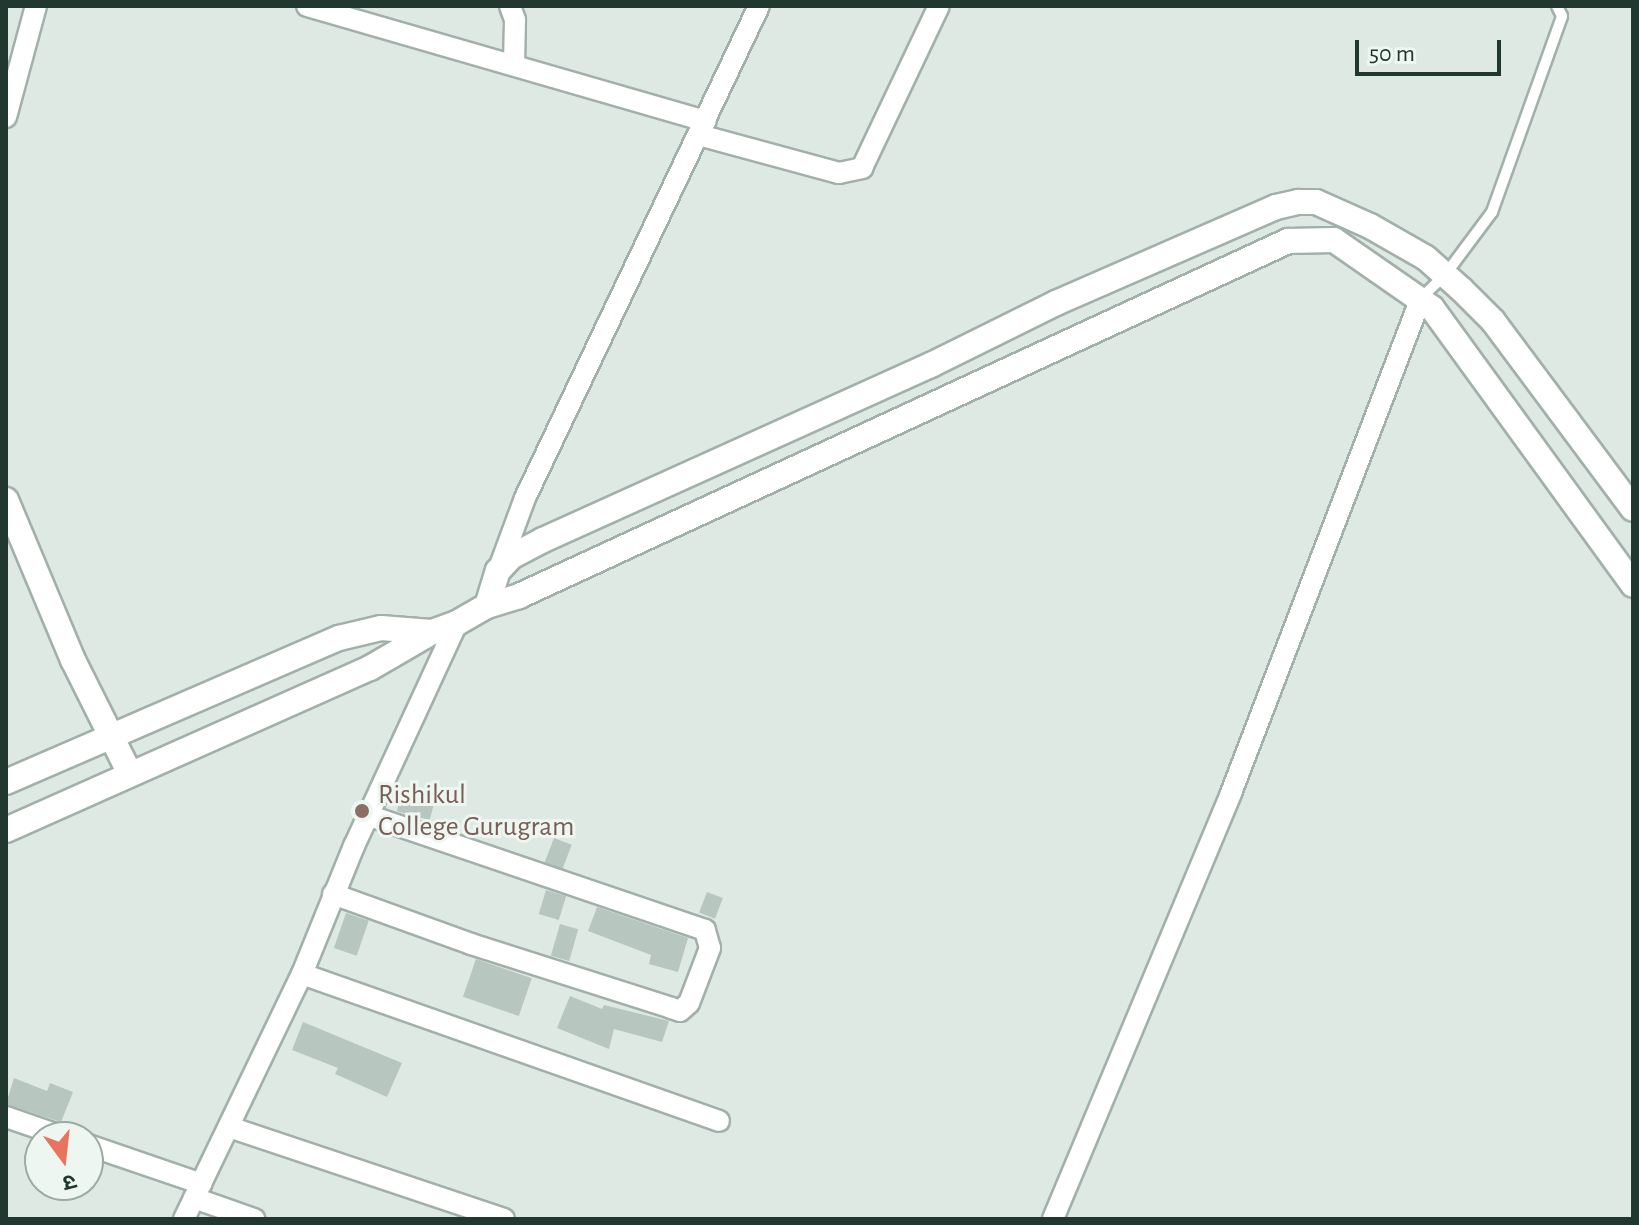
<!DOCTYPE html>
<meta charset="utf-8">
<style>
body{margin:0}
#map{position:relative;width:1639px;height:1225px;overflow:hidden;background:#dee9e3;font-family:"Alegreya Sans","Noto Sans Devanagari",sans-serif}
div>[style]{position:absolute}
[style*='--x']{left:calc(var(--x)*1px);top:calc(var(--y)*1px);width:calc(var(--w)*1px);rotate:calc(var(--a)*1deg)}
.building>*{inset:0;background:#b7c6bf;transform-origin:0 0}
.roads{filter:drop-shadow(2px 0 #a2b0aa) drop-shadow(-2px 0 #a2b0aa) drop-shadow(0 2px #a2b0aa) drop-shadow(0 -2px #a2b0aa)}
.lane>*{height:10px;margin:-5px;padding:0 5px;transform-origin:5px;border-radius:5px;background:#fff}
.street>*{height:20px;margin:-10px;padding:0 10px;transform-origin:10px;border-radius:10px;background:#fff}
.secondary>*{height:24px;margin:-12px;padding:0 12px;transform-origin:12px;border-radius:12px;background:#fff}
.dots>*{width:22px;height:22px;translate:-50% -50%;box-sizing:border-box;border:4px solid #eef6f2;border-radius:50%}
span{translate:-50% -50%;white-space:nowrap;text-align:center;line-height:1.15;-webkit-text-stroke:6px #eef6f2;paint-order:stroke}
.education-label{font-size:28px;color:#785e54}
.left{translate:0 -50%;text-align:left}
.frame{position:absolute;inset:0;border:8px solid #213830;pointer-events:none}
.north{position:absolute;left:24px;top:1121px;width:80px;height:80px;box-sizing:border-box;background:#eef6f2;border:2px solid #9caaa4;border-radius:50%;rotate:165deg;font-size:22px;font-weight:700;line-height:32px;text-align:center;color:#213830}
.north::after{content:'';display:block;margin:auto;width:28px;height:36px;background:#e9735c;clip-path:polygon(50% 0,100% 100%,50% 72%,0 100%)}
.scale{position:absolute;left:1355px;top:40px;width:146px;height:36px;box-sizing:border-box;border:4px solid #213830;border-top:0;padding-left:10px;font-size:24px;line-height:28px;white-space:nowrap;color:#213830;-webkit-text-stroke:6px #eef6f2;paint-order:stroke}
</style>
<div id="map">
<div class="building">
<i style="left:402px;top:792px;width:34px;height:20px;rotate:15deg"></i>
<i style="left:554px;top:838px;width:19px;height:26px;rotate:21deg"></i>
<i style="left:546px;top:890px;width:21px;height:25px;rotate:17deg"></i>
<i style="left:707px;top:892px;width:17px;height:22px;rotate:21deg"></i>
<i style="clip-path:polygon(597px 907px,688px 938px,678px 972px,649px 964px,651px 955px,588px 931px)"></i>
<i style="left:346px;top:913px;width:24px;height:37px;rotate:19deg"></i>
<i style="left:560px;top:924px;width:19px;height:33px;rotate:16deg"></i>
<i style="left:476px;top:959px;width:59px;height:40px;rotate:19deg"></i>
<i style="clip-path:polygon(570px 996px,602px 1009px,604px 1005px,669px 1021px,662px 1042px,614px 1029px,609px 1049px,557px 1028px)"></i>
<i style="clip-path:polygon(303px 1022px,402px 1063px,387px 1097px,335px 1074px,338px 1068px,292px 1050px)"></i>
<i style="clip-path:polygon(14px 1078px,47px 1091px,50px 1083px,73px 1092px,61px 1122px,6px 1104px)"></i>
</div>
<div class="roads">
<div class="lane">
<i style="--x:1421;--y:298;--w:33;--a:-44"></i>
<i style="--x:1445;--y:275;--w:79;--a:-53.3"></i>
<i style="--x:1492;--y:212;--w:208;--a:-70.3"></i>
<i style="--x:1562;--y:16;--w:11;--a:-117"></i>
</div>
<div class="street">
<i style="--x:307;--y:6;--w:415;--a:16.1"></i>
<i style="--x:510;--y:6;--w:15;--a:70"></i>
<i style="--x:515;--y:20;--w:45;--a:91.3"></i>
<i style="--x:6;--y:117;--w:115;--a:-74.9"></i>
<i style="--x:699;--y:135;--w:145;--a:15.2"></i>
<i style="--x:839;--y:173;--w:24;--a:-12"></i>
<i style="--x:862;--y:168;--w:179;--a:-64.6"></i>
<i style="--x:498;--y:571;--w:78;--a:-69.7"></i>
<i style="--x:525;--y:498;--w:545;--a:-64.56"></i>
<i style="--x:333;--y:894;--w:147;--a:19.9"></i>
<i style="--x:471;--y:944;--w:210;--a:17.7"></i>
<i style="--x:671;--y:1008;--w:9;--a:18"></i>
<i style="--x:680;--y:1011;--w:12;--a:-42"></i>
<i style="--x:689;--y:1003;--w:59;--a:-69.1"></i>
<i style="--x:710;--y:948;--w:19;--a:-106"></i>
<i style="--x:705;--y:930;--w:357;--a:-161.2"></i>
<i style="--x:302;--y:974;--w:442;--a:19.4"></i>
<i style="--x:6;--y:1117;--w:61;--a:19"></i>
<i style="--x:229;--y:1127;--w:290;--a:18.5"></i>
<i style="--x:88;--y:1145;--w:120;--a:18.9"></i>
<i style="--x:194;--y:1198;--w:64;--a:19.3"></i>
<i style="--x:184;--y:1219;--w:272;--a:-64.3"></i>
<i style="--x:302;--y:974;--w:138;--a:-67.9"></i>
<i style="--x:354;--y:846;--w:246;--a:-65.2"></i>
<i style="--x:1053;--y:1219;--w:462;--a:-67.3"></i>
<i style="--x:1231;--y:793;--w:530;--a:-69"></i>
</div>
<div class="secondary">
<i style="--x:6;--y:500;--w:173;--a:67.3"></i>
<i style="--x:73;--y:660;--w:127;--a:63.4"></i>
<i style="--x:487;--y:606;--w:37;--a:-73"></i>
<i style="--x:498;--y:571;--w:19;--a:-47"></i>
<i style="--x:511;--y:557;--w:36;--a:-28"></i>
<i style="--x:543;--y:540;--w:426;--a:-24.3"></i>
<i style="--x:931;--y:365;--w:140;--a:-26.4"></i>
<i style="--x:1056;--y:303;--w:240;--a:-23.6"></i>
<i style="--x:1276;--y:207;--w:23;--a:-13"></i>
<i style="--x:1298;--y:202;--w:18;--a:0"></i>
<i style="--x:1316;--y:202;--w:59;--a:24"></i>
<i style="--x:1370;--y:226;--w:64;--a:29.7"></i>
<i style="--x:1426;--y:258;--w:47;--a:41.5"></i>
<i style="--x:1461;--y:289;--w:45;--a:45"></i>
<i style="--x:1493;--y:321;--w:234;--a:53.3"></i>
<i style="--x:6;--y:782;--w:363;--a:-23.4"></i>
<i style="--x:339;--y:638;--w:43;--a:-13.4"></i>
<i style="--x:381;--y:628;--w:51;--a:4.5"></i>
<i style="--x:6;--y:830;--w:398;--a:-24"></i>
<i style="--x:370;--y:668;--w:72;--a:-30.1"></i>
<i style="--x:432;--y:632;--w:27;--a:-20"></i>
<i style="--x:457;--y:623;--w:34;--a:-30"></i>
<i style="--x:487;--y:606;--w:34;--a:-17"></i>
<i style="--x:519;--y:596;--w:847;--a:-24.78"></i>
<i style="--x:1288;--y:241;--w:46;--a:-1.2"></i>
<i style="--x:1334;--y:240;--w:119;--a:34.8"></i>
<i style="--x:1432;--y:308;--w:342;--a:54"></i>
</div>
</div>
<div class="dots">
<i style="left:362px;top:811px;background:#8d6e63"></i>
</div>
<div class="education-label">
<span class="left" style="left:378px;top:811px">Rishikul<br>College Gurugram</span>
</div>
<div class="frame"></div>
<div class="north">उ</div>
<div class="scale">50 m</div>
</div>
